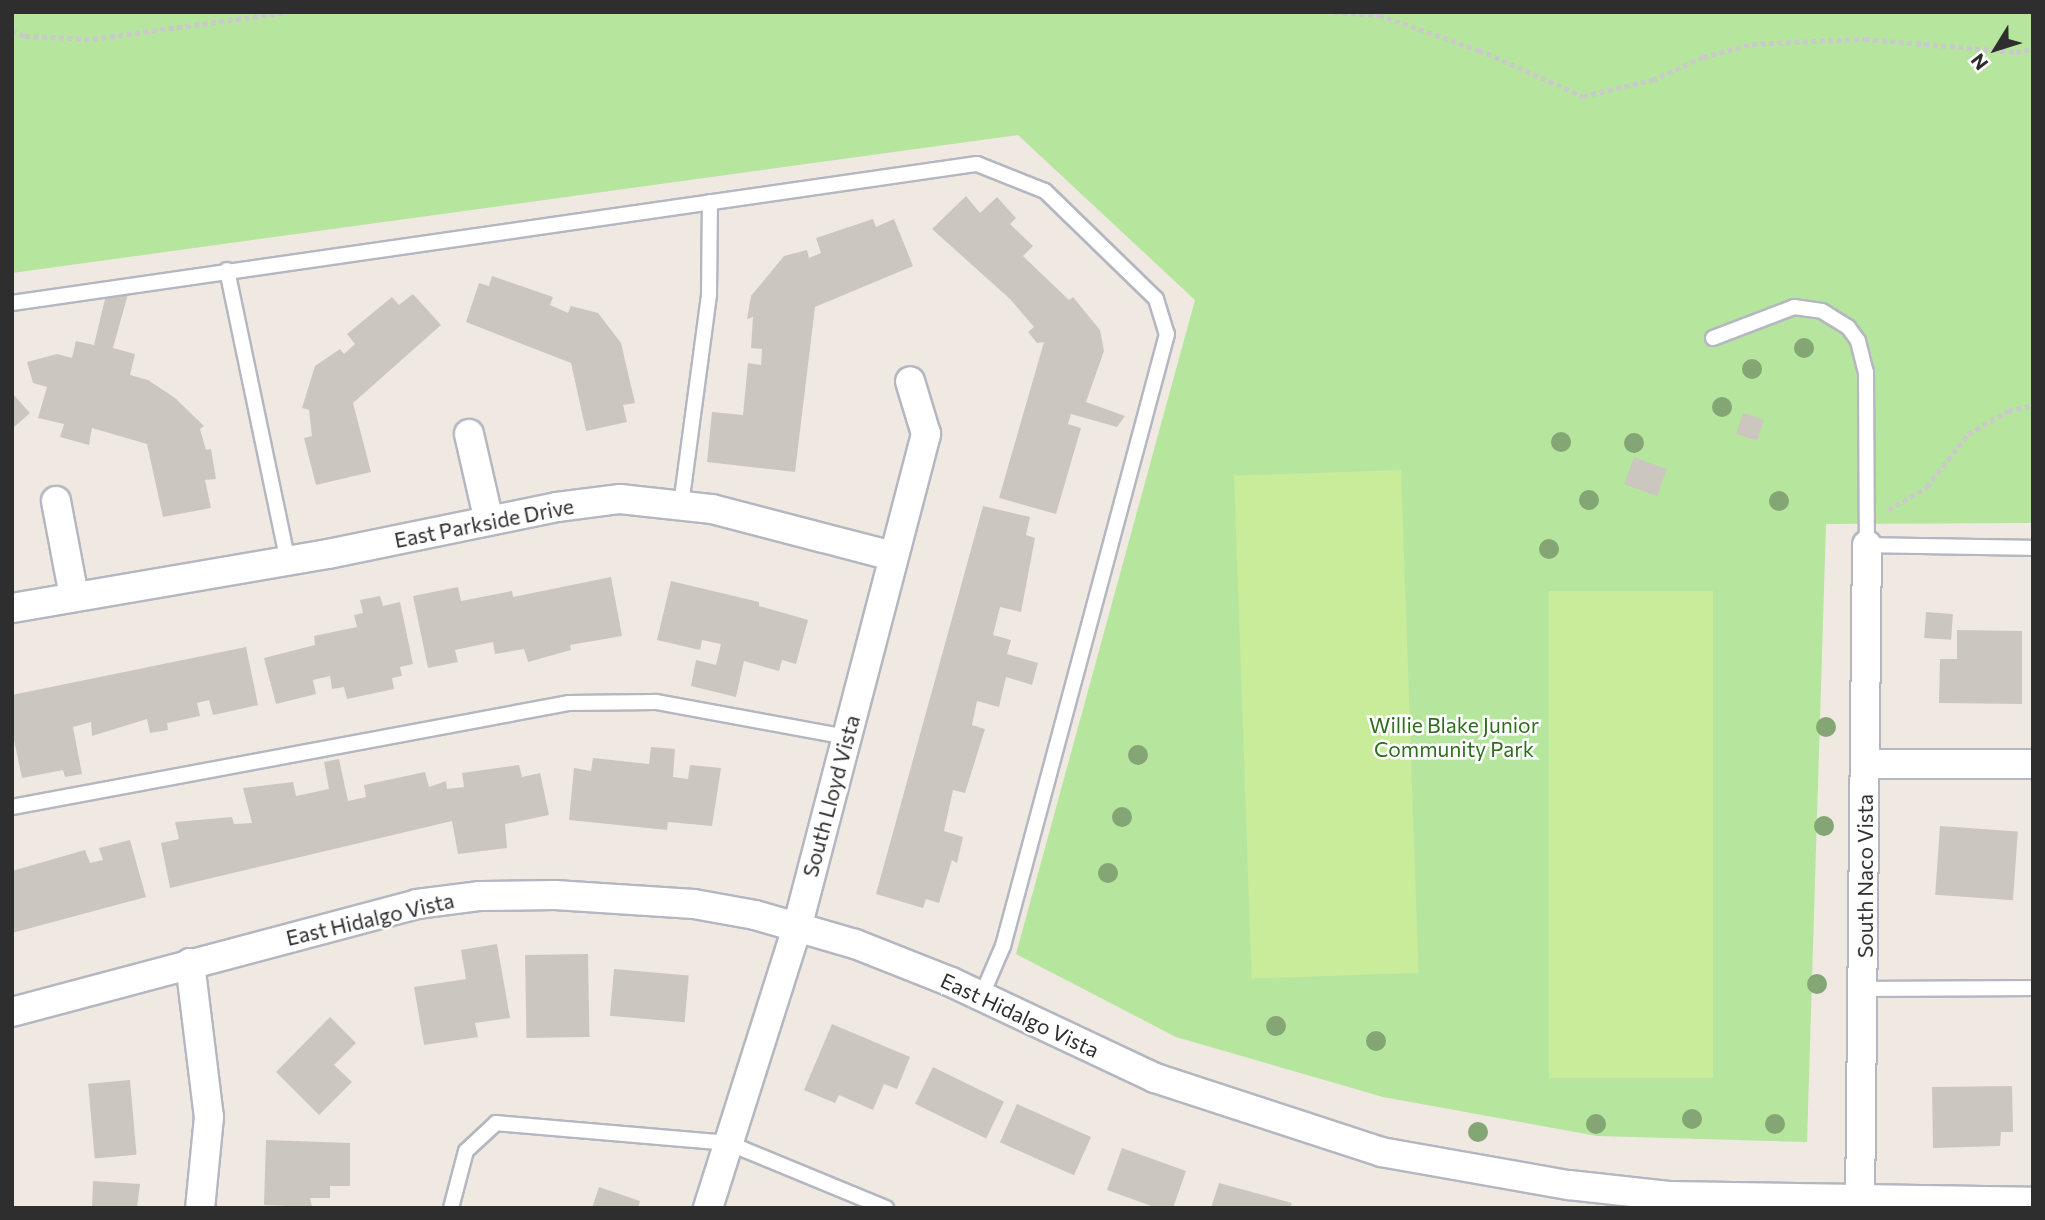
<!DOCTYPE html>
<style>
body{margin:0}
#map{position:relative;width:2045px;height:1220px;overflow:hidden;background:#efe9e1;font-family:Commissioner,sans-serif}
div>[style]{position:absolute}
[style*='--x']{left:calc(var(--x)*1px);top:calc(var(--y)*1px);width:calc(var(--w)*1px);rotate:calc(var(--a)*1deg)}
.green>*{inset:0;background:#b6e59e}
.pitch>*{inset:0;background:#c9ec9a;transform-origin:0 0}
.building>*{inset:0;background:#cbc7bf;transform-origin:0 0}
.path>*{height:4.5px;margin-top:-2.25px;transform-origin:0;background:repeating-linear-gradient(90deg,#c9c9c9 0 5px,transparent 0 8.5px)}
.roads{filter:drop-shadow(2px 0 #b4b7c1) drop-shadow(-2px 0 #b4b7c1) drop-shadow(0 2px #b4b7c1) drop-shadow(0 -2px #b4b7c1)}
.lane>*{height:14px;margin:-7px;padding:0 7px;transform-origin:7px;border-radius:7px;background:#fff}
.street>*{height:28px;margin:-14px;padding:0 14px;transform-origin:14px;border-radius:14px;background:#fff}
.trees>*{width:20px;height:20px;margin:-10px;border-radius:50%;background:#84a574}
span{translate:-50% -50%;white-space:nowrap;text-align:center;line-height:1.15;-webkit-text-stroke:5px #fff;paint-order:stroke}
.street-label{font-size:21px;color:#2e2e2e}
.park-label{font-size:21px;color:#2c6e1b}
.frame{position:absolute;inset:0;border:14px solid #2e2e2e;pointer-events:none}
.north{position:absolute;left:1961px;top:14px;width:70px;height:70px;-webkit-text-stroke:5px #fff;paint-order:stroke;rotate:232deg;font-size:19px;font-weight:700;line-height:28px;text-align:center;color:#2e2e2e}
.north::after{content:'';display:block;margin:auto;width:24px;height:32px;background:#2e2e2e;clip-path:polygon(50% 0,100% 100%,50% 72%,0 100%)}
</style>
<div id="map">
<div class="green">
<i style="clip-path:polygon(12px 12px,2033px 12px,2033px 523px,1826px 524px,1807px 1142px,1597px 1136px,1383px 1097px,1176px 1037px,1016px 954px,1195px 300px,1018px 135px,12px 273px)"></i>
</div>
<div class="pitch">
<i style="left:1401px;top:470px;width:503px;height:167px;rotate:88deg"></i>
<i style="left:1549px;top:591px;width:164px;height:487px"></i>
</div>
<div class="building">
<i style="clip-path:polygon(966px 196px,980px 213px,997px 197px,1016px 218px,1010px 224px,1033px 246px,1023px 256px,1069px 300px,1073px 297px,1100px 330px,1104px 351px,1086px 402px,1125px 416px,1117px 427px,1071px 414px,1068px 424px,1081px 428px,1056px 514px,999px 498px,1044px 342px,1037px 343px,1028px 332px,1034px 327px,1010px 299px,932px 229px)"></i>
<i style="clip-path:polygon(873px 219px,876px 227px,894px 219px,913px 266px,815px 307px,795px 472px,707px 462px,712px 412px,743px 415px,748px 363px,761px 365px,762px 349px,751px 348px,753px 317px,747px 319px,751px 296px,784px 256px,807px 250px,809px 258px,821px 253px,816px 238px)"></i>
<i style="clip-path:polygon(492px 276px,553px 297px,550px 305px,568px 313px,571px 306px,598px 313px,621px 343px,635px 403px,623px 405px,627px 422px,586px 431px,571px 363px,466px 322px,479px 283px,489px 286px)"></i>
<i style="clip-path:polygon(128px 294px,113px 348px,135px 354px,130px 375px,148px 380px,175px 398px,204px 426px,200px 429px,206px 450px,211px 449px,216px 479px,205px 480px,211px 508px,163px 517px,147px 444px,92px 428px,89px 445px,60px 437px,64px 424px,38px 418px,47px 387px,33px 383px,27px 362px,57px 354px,72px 358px,76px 341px,94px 345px,105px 299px)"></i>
<i style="clip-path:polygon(413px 294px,441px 325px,353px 403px,371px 472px,316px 485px,304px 438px,312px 436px,309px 410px,302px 408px,315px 366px,340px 349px,344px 354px,355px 344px,347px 334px,392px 297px,399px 305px)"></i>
<i style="clip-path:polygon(12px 393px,30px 413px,12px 429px)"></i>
<i style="left:1743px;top:413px;width:22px;height:22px;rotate:18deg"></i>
<i style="left:1634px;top:457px;width:35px;height:29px;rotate:20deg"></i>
<i style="clip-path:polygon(983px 506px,1030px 517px,1026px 535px,1035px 538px,1021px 612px,1000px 607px,993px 635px,1011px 640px,1007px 654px,1038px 663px,1032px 685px,1006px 677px,999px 707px,977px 701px,972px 725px,985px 729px,965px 793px,953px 790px,944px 831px,963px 837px,957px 863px,952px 860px,939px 903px,926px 899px,923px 908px,876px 894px)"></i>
<i style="clip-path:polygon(611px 577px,622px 636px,570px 645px,571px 650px,528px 662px,524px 649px,495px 654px,493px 642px,455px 650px,458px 662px,428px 668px,413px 596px,458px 587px,461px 601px,512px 591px,513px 597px)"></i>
<i style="clip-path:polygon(671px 581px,759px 602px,759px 606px,808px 620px,796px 664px,782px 660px,779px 671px,744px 661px,736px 697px,691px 686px,696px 660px,716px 665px,721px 644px,702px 640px,700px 650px,657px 640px)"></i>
<i style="clip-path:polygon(380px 596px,383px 606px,400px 602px,413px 664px,400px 667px,402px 676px,392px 678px,394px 689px,347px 699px,344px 687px,332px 689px,330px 676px,313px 680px,316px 694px,276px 704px,264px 658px,315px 645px,314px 636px,357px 627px,354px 615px,363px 613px,360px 600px)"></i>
<i style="left:1926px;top:612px;width:27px;height:26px;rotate:4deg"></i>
<i style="clip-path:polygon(1957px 630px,2022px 631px,2022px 704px,1939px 703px,1940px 659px,1957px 659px)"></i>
<i style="clip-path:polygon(246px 647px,258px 705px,213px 715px,209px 700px,197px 703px,200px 716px,167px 723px,168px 730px,150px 733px,147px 719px,92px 736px,91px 722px,73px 727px,82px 774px,65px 777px,63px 770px,22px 778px,12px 731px,12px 695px)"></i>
<i style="clip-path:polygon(651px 747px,675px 749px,673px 777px,688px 779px,690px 765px,721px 768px,712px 826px,668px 822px,667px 830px,569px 820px,574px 768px,591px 771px,593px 758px,649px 764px)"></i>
<i style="clip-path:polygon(339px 759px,348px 801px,366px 797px,364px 785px,425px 772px,429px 787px,446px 781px,447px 789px,464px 787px,462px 773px,519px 765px,522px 777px,540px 773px,549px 815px,505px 824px,507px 848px,458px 854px,452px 821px,170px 888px,161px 843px,179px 839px,175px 822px,232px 817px,234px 824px,252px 823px,243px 788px,293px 782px,296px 796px,329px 789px,324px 762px)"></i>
<i style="left:1940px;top:826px;width:78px;height:69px;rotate:4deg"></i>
<i style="clip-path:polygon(130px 840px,146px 897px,12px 933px,12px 871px,85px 850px,90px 863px,103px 860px,99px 848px)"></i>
<i style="clip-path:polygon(497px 944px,510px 1018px,475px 1023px,478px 1037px,424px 1045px,414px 987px,466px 979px,461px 950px)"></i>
<i style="left:588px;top:954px;width:83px;height:63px;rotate:89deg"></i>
<i style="left:614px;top:969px;width:75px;height:47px;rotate:5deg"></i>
<i style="clip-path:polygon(330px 1017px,356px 1043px,334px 1065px,352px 1082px,319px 1115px,276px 1072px)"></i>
<i style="clip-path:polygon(832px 1024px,910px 1057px,897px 1089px,884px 1084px,873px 1110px,839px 1095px,835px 1103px,804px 1090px)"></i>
<i style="left:933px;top:1067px;width:79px;height:41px;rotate:26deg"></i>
<i style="left:130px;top:1080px;width:75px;height:42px;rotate:85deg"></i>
<i style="clip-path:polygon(2012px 1086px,2013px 1132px,2001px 1132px,2000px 1146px,1933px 1148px,1932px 1087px)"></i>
<i style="left:1017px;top:1104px;width:81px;height:42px;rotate:24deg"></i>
<i style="clip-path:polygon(266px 1140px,350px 1143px,350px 1186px,330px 1186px,330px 1198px,310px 1198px,312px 1207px,264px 1205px)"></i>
<i style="clip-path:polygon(1122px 1148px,1186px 1171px,1173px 1208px,1157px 1208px,1107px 1190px)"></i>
<i style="clip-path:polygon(93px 1181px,140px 1184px,137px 1208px,92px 1208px)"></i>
<i style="clip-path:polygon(1219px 1183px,1292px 1203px,1290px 1208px,1211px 1208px)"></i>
<i style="clip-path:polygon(599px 1187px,640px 1201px,638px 1208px,592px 1208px)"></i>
</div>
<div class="path">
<i style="--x:1334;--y:12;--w:45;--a:3.8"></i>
<i style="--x:1379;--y:15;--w:106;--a:19.3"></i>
<i style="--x:1479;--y:50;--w:114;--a:23.9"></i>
<i style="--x:1583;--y:96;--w:71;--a:-13.1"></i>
<i style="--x:1652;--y:80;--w:56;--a:-24.3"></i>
<i style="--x:1703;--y:57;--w:51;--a:-14.9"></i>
<i style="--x:1752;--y:44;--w:113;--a:-2.5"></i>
<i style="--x:1865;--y:39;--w:152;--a:4.9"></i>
<i style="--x:2016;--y:52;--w:17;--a:-10"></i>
<i style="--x:12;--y:30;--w:14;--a:25"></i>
<i style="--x:25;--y:36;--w:68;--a:2.5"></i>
<i style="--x:93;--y:39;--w:197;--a:-7.9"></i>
<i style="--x:1888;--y:510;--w:45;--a:-30.5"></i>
<i style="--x:1927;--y:487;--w:67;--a:-52.3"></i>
<i style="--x:1968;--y:434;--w:46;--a:-29.9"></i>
<i style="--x:2008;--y:411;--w:26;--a:-13"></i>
</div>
<div class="roads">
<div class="lane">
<i style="--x:227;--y:270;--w:297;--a:78.2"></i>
<i style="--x:12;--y:303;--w:975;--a:-8.2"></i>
<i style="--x:977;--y:164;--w:73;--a:21.7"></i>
<i style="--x:1045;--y:191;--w:155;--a:44.2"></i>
<i style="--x:1156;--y:299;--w:37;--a:73"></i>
<i style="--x:1167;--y:334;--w:634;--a:105"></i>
<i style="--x:1003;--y:946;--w:56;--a:113.3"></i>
<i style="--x:1713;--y:338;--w:87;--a:-20.9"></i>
<i style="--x:1794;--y:307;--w:28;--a:8"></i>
<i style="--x:1822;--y:311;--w:31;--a:32"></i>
<i style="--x:1848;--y:327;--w:17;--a:54"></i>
<i style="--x:1858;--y:341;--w:32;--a:76"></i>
<i style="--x:1866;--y:372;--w:173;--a:89.7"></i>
<i style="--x:1867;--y:545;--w:166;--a:1"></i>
<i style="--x:681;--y:505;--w:213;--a:-82.4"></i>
<i style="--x:709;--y:294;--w:92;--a:-89.4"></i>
<i style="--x:12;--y:807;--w:567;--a:-10.58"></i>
<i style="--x:569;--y:703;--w:87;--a:-0.7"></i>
<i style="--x:656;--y:702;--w:193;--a:10.4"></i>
<i style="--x:1864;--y:989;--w:169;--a:-0.3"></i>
<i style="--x:451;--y:1208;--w:59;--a:-75.3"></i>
<i style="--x:466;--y:1151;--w:41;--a:-43"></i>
<i style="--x:496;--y:1123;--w:233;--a:4.9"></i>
<i style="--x:728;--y:1143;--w:171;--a:22.4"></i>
</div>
<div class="street">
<i style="--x:469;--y:434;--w:89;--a:77.1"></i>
<i style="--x:56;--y:501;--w:97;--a:79.3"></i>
<i style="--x:12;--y:608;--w:321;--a:-9.7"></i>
<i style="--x:328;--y:554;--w:234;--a:-11.6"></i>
<i style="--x:557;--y:507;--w:64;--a:-7.2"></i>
<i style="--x:620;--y:499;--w:93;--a:6.2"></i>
<i style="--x:712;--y:509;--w:187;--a:14.6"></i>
<i style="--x:1866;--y:764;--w:167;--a:0"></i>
<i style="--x:190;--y:963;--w:155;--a:83"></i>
<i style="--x:209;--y:1117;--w:91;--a:95.6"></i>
<i style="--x:12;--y:1012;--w:419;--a:-14.9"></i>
<i style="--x:417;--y:904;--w:64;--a:-7.2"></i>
<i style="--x:480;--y:896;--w:75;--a:-0.8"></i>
<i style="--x:555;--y:895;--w:139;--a:3.7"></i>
<i style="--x:694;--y:904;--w:62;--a:10.2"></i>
<i style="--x:755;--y:915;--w:104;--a:16.2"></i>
<i style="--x:855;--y:944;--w:103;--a:21.6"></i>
<i style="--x:951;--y:982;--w:225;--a:25.2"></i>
<i style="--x:1155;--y:1078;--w:238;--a:18.1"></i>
<i style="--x:1381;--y:1152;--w:191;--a:10"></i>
<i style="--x:1569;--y:1185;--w:100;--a:6.3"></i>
<i style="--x:1668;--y:1196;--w:365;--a:0.9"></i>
<i style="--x:708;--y:1208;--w:294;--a:-72.4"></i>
<i style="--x:797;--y:928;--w:511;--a:-75.36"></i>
<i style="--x:926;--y:434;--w:55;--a:-106.8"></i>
<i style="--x:1860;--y:1208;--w:663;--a:-89.4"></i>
</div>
</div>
<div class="trees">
<i style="left:1804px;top:348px"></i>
<i style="left:1752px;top:369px"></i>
<i style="left:1722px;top:407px"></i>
<i style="left:1561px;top:442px"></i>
<i style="left:1634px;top:443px"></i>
<i style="left:1589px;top:500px"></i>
<i style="left:1779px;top:501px"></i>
<i style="left:1549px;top:549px"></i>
<i style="left:1826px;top:727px"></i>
<i style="left:1138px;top:755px"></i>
<i style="left:1122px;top:817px"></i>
<i style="left:1824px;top:826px"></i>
<i style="left:1108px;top:873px"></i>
<i style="left:1817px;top:984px"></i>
<i style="left:1276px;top:1026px"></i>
<i style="left:1376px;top:1041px"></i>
<i style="left:1692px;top:1119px"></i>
<i style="left:1596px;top:1124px"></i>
<i style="left:1775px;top:1124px"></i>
<i style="left:1478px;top:1132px"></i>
</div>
<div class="street-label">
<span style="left:484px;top:523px;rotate:-11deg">East Parkside Drive</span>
<span style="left:831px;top:796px;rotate:-75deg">South Lloyd Vista</span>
<span style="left:1865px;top:876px;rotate:-90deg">South Naco Vista</span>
<span style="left:370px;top:919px;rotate:-13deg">East Hidalgo Vista</span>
<span style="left:1020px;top:1015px;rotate:25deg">East Hidalgo Vista</span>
</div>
<div class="park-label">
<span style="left:1454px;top:737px">Willie Blake Junior<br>Community Park</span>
</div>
<div class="frame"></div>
<div class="north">N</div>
</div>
